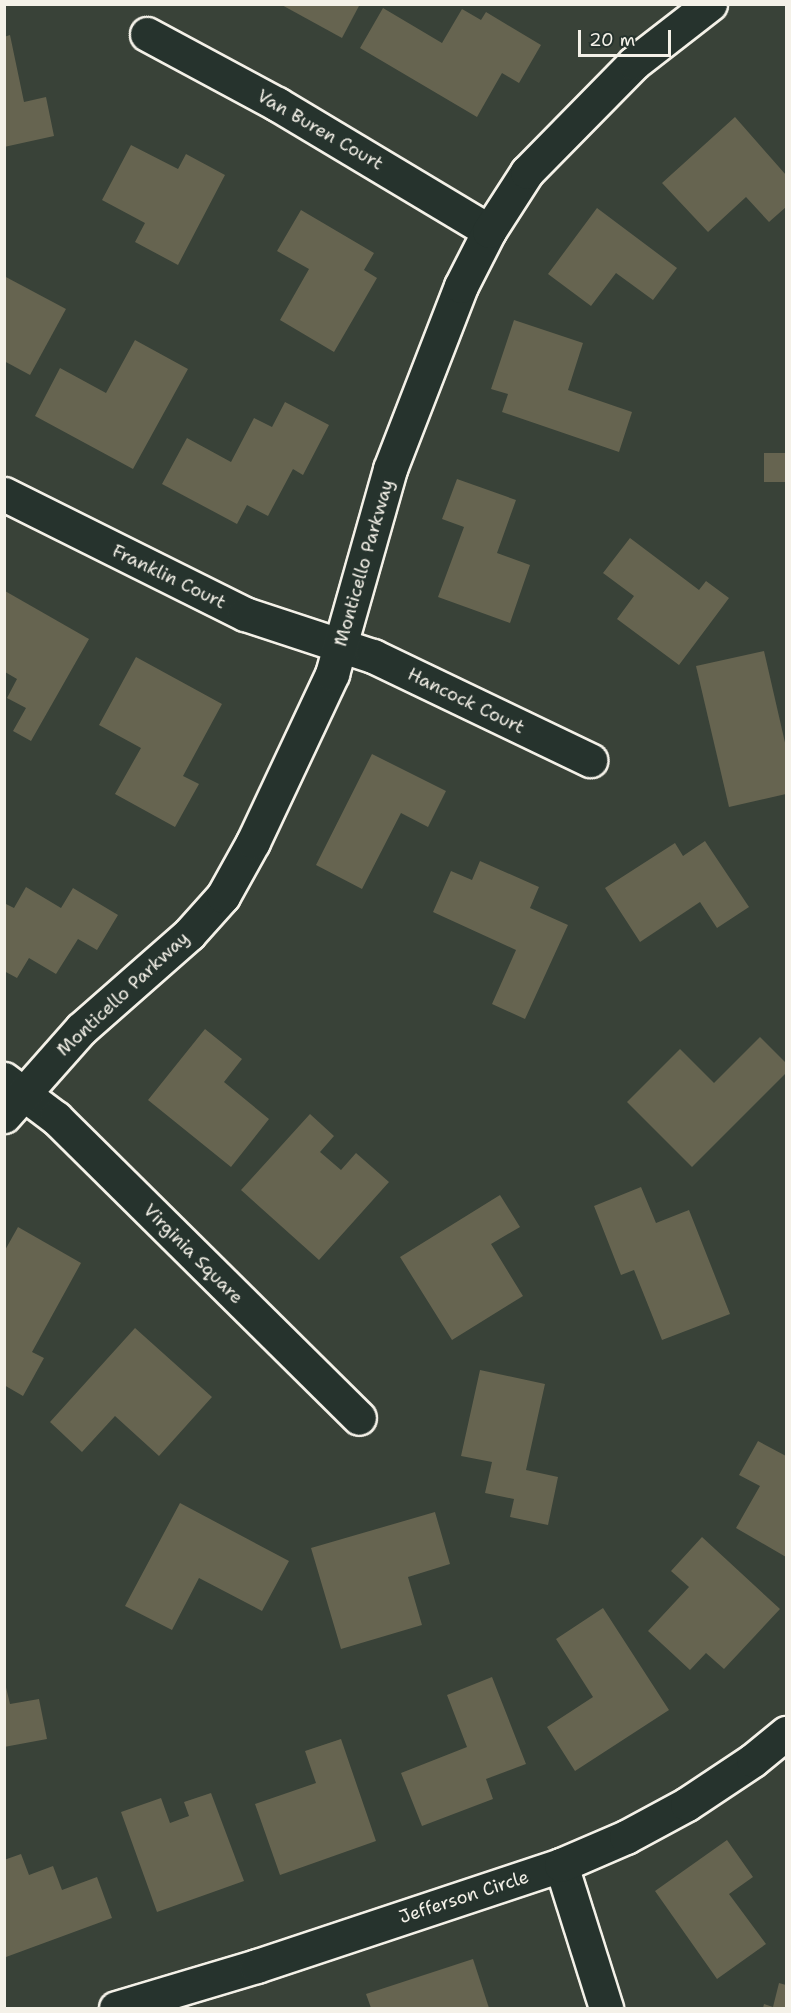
<!DOCTYPE html>
<style>
body{margin:0}
#map{position:relative;width:791px;height:2013px;overflow:hidden;background:#394238;font-family:"Shantell Sans",sans-serif}
div>[style]{position:absolute}
[style*='--x']{left:calc(var(--x)*1px);top:calc(var(--y)*1px);width:calc(var(--w)*1px);rotate:calc(var(--a)*1deg)}
.building>*{inset:0;background:#666450;transform-origin:0 0}
.roads{filter:drop-shadow(2px 0 #f4f1e8) drop-shadow(-2px 0 #f4f1e8) drop-shadow(0 2px #f4f1e8) drop-shadow(0 -2px #f4f1e8)}
.minor>*{height:33px;margin:-16.5px;padding:0 16.5px;transform-origin:16.5px;border-radius:16.5px;background:#26332d}
span{translate:-50% -50%;white-space:nowrap;text-align:center;line-height:1.15;-webkit-text-stroke:5px #26332d;paint-order:stroke}
.street-label{font-size:18px;color:#f4f1e8}
.frame{position:absolute;inset:0;border:6px solid #f4f1e8;pointer-events:none}
.scale{position:absolute;left:578px;top:30px;width:93px;height:27px;box-sizing:border-box;border:3px solid #f4f1e8;border-top:0;padding-left:8px;font-size:18px;line-height:21px;white-space:nowrap;color:#f4f1e8;-webkit-text-stroke:4px #26332d;paint-order:stroke}
</style>
<div id="map">
<div class="building">
<i style="clip-path:polygon(280px 4px,360px 4px,342px 38px)"></i>
<i style="clip-path:polygon(383px 8px,442px 43px,462px 9px,481px 20px,486px 12px,541px 45px,519px 83px,502px 73px,477px 117px,360px 48px)"></i>
<i style="clip-path:polygon(10px 35px,24px 102px,46px 97px,54px 136px,4px 147px,4px 37px)"></i>
<i style="clip-path:polygon(735px 117px,786px 175px,786px 207px,769px 222px,746px 197px,708px 232px,662px 183px)"></i>
<i style="clip-path:polygon(131px 145px,178px 169px,186px 154px,225px 175px,178px 265px,135px 242px,145px 223px,102px 200px)"></i>
<i style="clip-path:polygon(597px 208px,677px 268px,653px 300px,616px 273px,591px 306px,548px 274px)"></i>
<i style="clip-path:polygon(301px 210px,374px 253px,364px 270px,377px 278px,334px 352px,280px 320px,309px 269px,277px 251px)"></i>
<i style="clip-path:polygon(4px 276px,66px 309px,30px 375px,4px 361px)"></i>
<i style="clip-path:polygon(514px 320px,583px 343px,568px 390px,632px 412px,619px 452px,502px 412px,508px 394px,491px 389px)"></i>
<i style="clip-path:polygon(135px 340px,188px 369px,133px 469px,35px 416px,60px 368px,106px 393px)"></i>
<i style="clip-path:polygon(285px 402px,329px 425px,303px 475px,293px 469px,268px 516px,247px 505px,237px 524px,162px 484px,187px 438px,231px 462px,254px 418px,272px 427px)"></i>
<i style="left:764px;top:453px;width:22px;height:29px"></i>
<i style="clip-path:polygon(457px 479px,516px 500px,497px 553px,530px 565px,510px 623px,438px 597px,464px 527px,442px 519px)"></i>
<i style="clip-path:polygon(630px 538px,699px 590px,706px 581px,729px 598px,679px 665px,617px 619px,634px 596px,603px 573px)"></i>
<i style="clip-path:polygon(5px 591px,89px 639px,31px 741px,13px 731px,26px 708px,7px 698px,17px 679px,5px 672px)"></i>
<i style="clip-path:polygon(764px 651px,786px 747px,786px 794px,729px 807px,696px 666px)"></i>
<i style="clip-path:polygon(136px 657px,222px 704px,183px 776px,199px 784px,175px 827px,115px 794px,141px 748px,99px 725px)"></i>
<i style="clip-path:polygon(372px 754px,446px 791px,428px 827px,401px 813px,362px 889px,316px 865px)"></i>
<i style="clip-path:polygon(705px 841px,749px 907px,717px 928px,700px 902px,640px 942px,605px 888px,675px 843px,683px 856px)"></i>
<i style="clip-path:polygon(480px 861px,539px 887px,530px 908px,568px 925px,525px 1019px,492px 1004px,516px 950px,433px 912px,451px 871px,472px 880px)"></i>
<i style="clip-path:polygon(26px 887px,61px 908px,73px 888px,118px 915px,97px 950px,78px 939px,56px 974px,29px 958px,17px 978px,4px 971px,4px 903px,14px 908px)"></i>
<i style="clip-path:polygon(205px 1029px,242px 1059px,224px 1082px,269px 1119px,231px 1167px,148px 1100px)"></i>
<i style="clip-path:polygon(760px 1037px,786px 1063px,786px 1073px,692px 1167px,627px 1102px,680px 1049px,714px 1083px)"></i>
<i style="clip-path:polygon(310px 1114px,334px 1136px,320px 1152px,341px 1170px,356px 1153px,389px 1182px,319px 1260px,241px 1190px)"></i>
<i style="clip-path:polygon(641px 1187px,656px 1223px,689px 1210px,730px 1314px,662px 1340px,634px 1270px,621px 1275px,594px 1206px)"></i>
<i style="clip-path:polygon(500px 1195px,520px 1227px,491px 1244px,523px 1296px,452px 1340px,400px 1257px)"></i>
<i style="clip-path:polygon(18px 1227px,81px 1263px,32px 1352px,44px 1358px,23px 1396px,4px 1385px,4px 1252px)"></i>
<i style="clip-path:polygon(135px 1328px,212px 1397px,159px 1456px,115px 1416px,82px 1452px,50px 1422px)"></i>
<i style="clip-path:polygon(480px 1370px,545px 1384px,526px 1470px,558px 1477px,548px 1525px,510px 1517px,514px 1499px,485px 1493px,492px 1462px,461px 1456px)"></i>
<i style="clip-path:polygon(758px 1441px,786px 1456px,786px 1557px,736px 1528px,760px 1486px,739px 1475px)"></i>
<i style="clip-path:polygon(180px 1503px,289px 1561px,262px 1611px,199px 1578px,172px 1630px,125px 1606px)"></i>
<i style="clip-path:polygon(435px 1512px,450px 1564px,408px 1577px,422px 1625px,341px 1649px,311px 1548px)"></i>
<i style="clip-path:polygon(702px 1537px,780px 1609px,724px 1669px,706px 1653px,690px 1670px,648px 1631px,689px 1587px,671px 1571px)"></i>
<i style="clip-path:polygon(603px 1608px,669px 1710px,575px 1771px,547px 1727px,593px 1697px,556px 1639px)"></i>
<i style="clip-path:polygon(492px 1677px,526px 1764px,486px 1779px,493px 1799px,422px 1826px,401px 1773px,467px 1747px,447px 1695px)"></i>
<i style="clip-path:polygon(4px 1679px,10px 1704px,39px 1699px,47px 1739px,4px 1747px)"></i>
<i style="clip-path:polygon(341px 1739px,376px 1841px,280px 1875px,255px 1804px,316px 1783px,305px 1751px)"></i>
<i style="clip-path:polygon(211px 1793px,244px 1881px,157px 1912px,121px 1812px,161px 1798px,170px 1823px,189px 1816px,184px 1802px)"></i>
<i style="clip-path:polygon(727px 1840px,753px 1877px,729px 1894px,766px 1944px,717px 1979px,655px 1891px)"></i>
<i style="clip-path:polygon(21px 1854px,29px 1875px,53px 1866px,62px 1890px,97px 1877px,112px 1918px,6px 1957px,4px 1860px)"></i>
<i style="clip-path:polygon(473px 1959px,489px 2008px,371px 2008px,366px 1994px)"></i>
<i style="clip-path:polygon(779px 1983px,786px 1985px,786px 2008px,763px 2008px,764px 2004px,773px 2007px)"></i>
</div>
<div class="roads">
<div class="minor">
<i style="--x:147;--y:34;--w:148;--a:28.3"></i>
<i style="--x:277;--y:104;--w:247;--a:30.9"></i>
<i style="--x:4;--y:494;--w:269;--a:26.5"></i>
<i style="--x:245;--y:614;--w:135;--a:18.2"></i>
<i style="--x:373;--y:656;--w:241;--a:25.6"></i>
<i style="--x:4;--y:1079;--w:65;--a:36.9"></i>
<i style="--x:56;--y:1118;--w:426;--a:44.7"></i>
<i style="--x:4;--y:1116;--w:116;--a:-48.5"></i>
<i style="--x:81;--y:1029;--w:144;--a:-41.3"></i>
<i style="--x:189;--y:934;--w:51;--a:-48.2"></i>
<i style="--x:223;--y:896;--w:62;--a:-60.9"></i>
<i style="--x:253;--y:842;--w:186;--a:-64.8"></i>
<i style="--x:332;--y:674;--w:213;--a:-74.2"></i>
<i style="--x:390;--y:469;--w:196;--a:-68.8"></i>
<i style="--x:461;--y:286;--w:62;--a:-63"></i>
<i style="--x:489;--y:231;--w:70;--a:-57.2"></i>
<i style="--x:527;--y:172;--w:153;--a:-45.5"></i>
<i style="--x:634;--y:63;--w:96;--a:-37.8"></i>
<i style="--x:561;--y:1865;--w:150;--a:72.5"></i>
<i style="--x:116;--y:2008;--w:147;--a:-16.6"></i>
<i style="--x:257;--y:1966;--w:320;--a:-18.4"></i>
<i style="--x:561;--y:1865;--w:71;--a:-23.3"></i>
<i style="--x:626;--y:1837;--w:69;--a:-28.4"></i>
<i style="--x:687;--y:1804;--w:79;--a:-33.7"></i>
<i style="--x:753;--y:1760;--w:43;--a:-39.3"></i>
</div>
</div>
<div class="street-label">
<span style="left:320px;top:130px;rotate:30deg">Van Buren Court</span>
<span style="left:364px;top:563px;rotate:-74deg">Monticello Parkway</span>
<span style="left:169px;top:577px;rotate:26deg">Franklin Court</span>
<span style="left:466px;top:701px;rotate:26deg">Hancock Court</span>
<span style="left:123px;top:994px;rotate:-43deg">Monticello Parkway</span>
<span style="left:193px;top:1254px;rotate:45deg">Virginia Square</span>
<span style="left:464px;top:1897px;rotate:-18deg">Jefferson Circle</span>
</div>
<div class="frame"></div>
<div class="scale">20 m</div>
</div>
